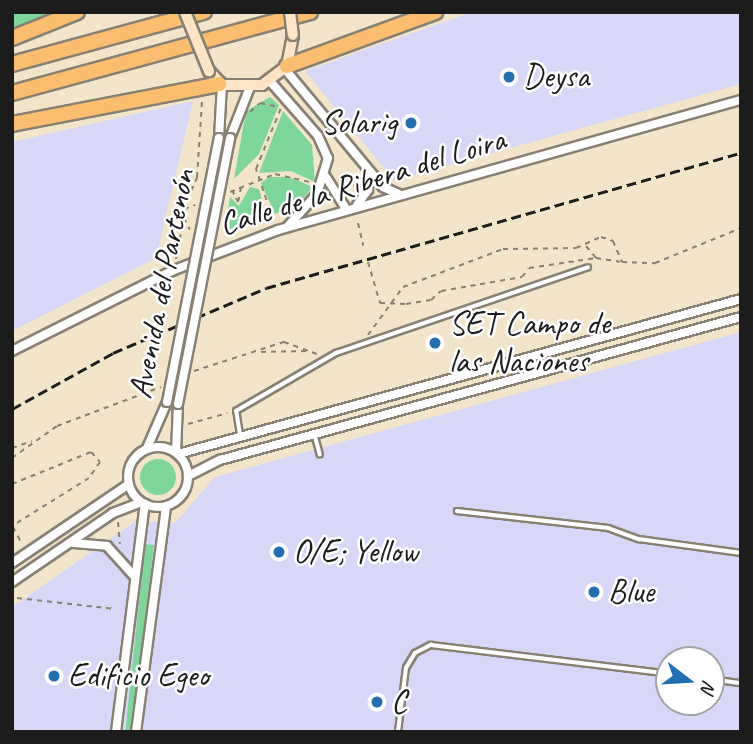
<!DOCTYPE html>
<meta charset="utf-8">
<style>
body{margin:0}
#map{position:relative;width:753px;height:744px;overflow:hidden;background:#f2e5ca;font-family:Caveat,sans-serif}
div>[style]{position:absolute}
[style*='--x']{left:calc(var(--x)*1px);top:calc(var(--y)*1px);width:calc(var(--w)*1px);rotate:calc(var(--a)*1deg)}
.built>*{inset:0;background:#d8d7f8}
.green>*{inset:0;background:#7fd69b;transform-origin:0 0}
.round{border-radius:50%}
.path>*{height:2px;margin-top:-1px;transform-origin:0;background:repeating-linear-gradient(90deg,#878073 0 5px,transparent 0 10px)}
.roads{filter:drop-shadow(2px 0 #878073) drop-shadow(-2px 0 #878073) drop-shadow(0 2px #878073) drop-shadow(0 -2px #878073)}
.lane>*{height:3.5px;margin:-1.75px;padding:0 1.75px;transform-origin:1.75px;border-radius:1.75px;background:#fff}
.street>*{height:8px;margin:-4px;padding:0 4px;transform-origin:4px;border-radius:4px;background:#fff}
.street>.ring{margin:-4px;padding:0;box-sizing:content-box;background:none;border:8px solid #fff;border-radius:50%}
.secondary>*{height:10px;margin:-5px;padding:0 5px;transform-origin:5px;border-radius:5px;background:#fde5c5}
.highway>*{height:14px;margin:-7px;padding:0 7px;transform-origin:7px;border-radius:7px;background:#fbbd6e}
.rail>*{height:2.5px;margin-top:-1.25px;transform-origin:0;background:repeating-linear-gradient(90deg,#1c1c1c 0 10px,transparent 0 15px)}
.path-bridge>*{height:2px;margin-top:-1px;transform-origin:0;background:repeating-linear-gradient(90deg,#878073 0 5px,transparent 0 10px)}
.bridges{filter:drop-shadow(2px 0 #878073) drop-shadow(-2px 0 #878073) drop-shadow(0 2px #878073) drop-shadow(0 -2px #878073)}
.street-bridge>*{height:8px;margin:-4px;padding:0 4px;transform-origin:4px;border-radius:4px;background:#fff}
.secondary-bridge>*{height:10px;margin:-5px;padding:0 5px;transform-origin:5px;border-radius:5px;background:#fde5c5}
.dots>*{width:19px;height:19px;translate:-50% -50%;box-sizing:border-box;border:4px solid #fff;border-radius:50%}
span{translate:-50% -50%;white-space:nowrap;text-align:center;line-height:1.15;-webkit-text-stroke:5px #fff;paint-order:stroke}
.poi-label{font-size:33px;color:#1c1c1c}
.left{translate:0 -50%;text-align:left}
.right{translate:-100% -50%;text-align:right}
.street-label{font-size:33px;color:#1c1c1c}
.frame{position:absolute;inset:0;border:14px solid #1c1c1c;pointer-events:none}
.north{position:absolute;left:655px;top:646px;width:70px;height:70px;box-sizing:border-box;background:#fff;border:2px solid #a4a4a4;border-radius:50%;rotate:107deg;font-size:19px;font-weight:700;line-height:28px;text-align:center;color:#1c1c1c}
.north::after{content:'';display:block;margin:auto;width:24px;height:32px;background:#1f6fb2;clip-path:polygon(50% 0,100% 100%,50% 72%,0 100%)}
</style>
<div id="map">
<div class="built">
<i style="clip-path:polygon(472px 12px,741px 12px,741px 84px,394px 180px,305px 71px)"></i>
<i style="clip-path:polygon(193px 101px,156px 258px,12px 331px,12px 142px)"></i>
<i style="clip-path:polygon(evenodd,741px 332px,741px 732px,12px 732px,12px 607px,136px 521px,175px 523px,215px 477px,741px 332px,669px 660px,711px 660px,711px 702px,669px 702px,669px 660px)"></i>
</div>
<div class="green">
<i style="clip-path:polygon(12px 12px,64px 12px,12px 33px)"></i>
<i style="clip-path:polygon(270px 97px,279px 105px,259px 154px,234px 179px,246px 111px)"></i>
<i style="clip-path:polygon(283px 111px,312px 145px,315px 182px,291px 171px,259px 173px)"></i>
<i style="clip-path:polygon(269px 177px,289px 177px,313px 187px,299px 203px,275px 214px,261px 183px)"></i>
<i style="clip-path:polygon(250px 187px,259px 189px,266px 215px,224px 232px,230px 197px,239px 206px)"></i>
<i class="round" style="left:140px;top:459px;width:36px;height:36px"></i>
<i style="left:145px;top:544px;width:9px;height:189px;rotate:6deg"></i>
</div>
<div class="path">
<i style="--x:250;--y:112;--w:13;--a:-42"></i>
<i style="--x:260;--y:103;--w:19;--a:12"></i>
<i style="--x:343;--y:186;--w:15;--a:-4"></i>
<i style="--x:230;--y:192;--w:48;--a:-21.8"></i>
<i style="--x:275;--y:174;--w:35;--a:13"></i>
<i style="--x:236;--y:198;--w:4;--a:63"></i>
<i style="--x:238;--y:202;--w:14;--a:-78"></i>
<i style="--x:184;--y:209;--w:12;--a:-20"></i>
<i style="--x:273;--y:219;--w:53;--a:-108.8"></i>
<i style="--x:256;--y:169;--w:66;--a:-67.7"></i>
<i style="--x:358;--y:223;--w:23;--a:77"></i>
<i style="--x:586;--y:246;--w:16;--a:50"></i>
<i style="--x:177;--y:251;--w:42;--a:-81.9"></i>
<i style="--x:183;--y:209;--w:35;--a:-66"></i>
<i style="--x:197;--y:177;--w:76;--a:-86.2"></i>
<i style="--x:176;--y:259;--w:42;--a:-79"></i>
<i style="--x:184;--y:218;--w:13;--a:63"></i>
<i style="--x:157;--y:261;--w:25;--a:-48"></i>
<i style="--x:368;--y:262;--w:43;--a:73.7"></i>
<i style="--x:380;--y:303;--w:26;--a:2"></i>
<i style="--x:406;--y:304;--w:25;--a:-9"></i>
<i style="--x:431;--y:300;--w:13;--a:-42"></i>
<i style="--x:441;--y:291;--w:82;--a:-9.8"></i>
<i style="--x:522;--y:277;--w:11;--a:-52"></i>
<i style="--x:529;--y:268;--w:68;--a:-8.5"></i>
<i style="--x:596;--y:258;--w:24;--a:9"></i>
<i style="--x:368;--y:335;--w:59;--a:-53.9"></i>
<i style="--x:403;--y:287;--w:107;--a:-20.8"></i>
<i style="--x:503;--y:249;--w:73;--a:-0.8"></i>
<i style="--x:576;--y:248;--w:27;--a:-24"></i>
<i style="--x:601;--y:237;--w:13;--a:18"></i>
<i style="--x:613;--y:241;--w:23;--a:67"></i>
<i style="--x:622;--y:262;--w:33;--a:2"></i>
<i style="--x:655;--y:263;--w:93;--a:-22.1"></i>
<i style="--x:261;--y:352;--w:47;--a:-1.2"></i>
<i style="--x:194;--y:371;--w:95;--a:-17.9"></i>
<i style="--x:284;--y:342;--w:35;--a:20"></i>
<i style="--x:188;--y:424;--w:41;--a:-15.4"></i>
<i style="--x:12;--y:448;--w:21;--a:-19"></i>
<i style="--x:12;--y:458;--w:55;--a:-35.4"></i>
<i style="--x:57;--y:426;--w:111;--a:-20.6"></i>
<i style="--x:12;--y:484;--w:85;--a:-22.1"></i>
<i style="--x:91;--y:452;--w:13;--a:48"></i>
<i style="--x:100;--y:462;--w:19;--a:125"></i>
<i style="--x:89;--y:478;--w:91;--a:148.1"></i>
<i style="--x:118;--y:522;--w:22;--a:85"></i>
<i style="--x:13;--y:527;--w:17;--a:62"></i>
<i style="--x:17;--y:598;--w:99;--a:6.4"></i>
</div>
<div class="roads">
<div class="lane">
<i style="--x:240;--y:435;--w:24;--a:-99"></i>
<i style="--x:236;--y:411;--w:116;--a:-30.1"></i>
<i style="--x:336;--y:353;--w:266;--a:-18.8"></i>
<i style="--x:315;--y:435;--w:20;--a:75"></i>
<i style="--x:457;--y:511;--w:152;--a:6.4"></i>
<i style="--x:608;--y:528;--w:33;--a:20"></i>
<i style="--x:639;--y:539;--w:103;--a:7.8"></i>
<i style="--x:711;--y:679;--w:30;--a:8"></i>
<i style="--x:398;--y:732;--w:64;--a:-82.9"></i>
<i style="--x:406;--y:668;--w:17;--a:-59"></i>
<i style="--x:415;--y:653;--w:18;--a:-27"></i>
<i style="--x:431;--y:645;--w:240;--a:6.9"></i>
</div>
<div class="street">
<i style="--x:284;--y:68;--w:155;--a:50.2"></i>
<i style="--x:383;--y:187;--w:17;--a:24"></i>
<i style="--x:269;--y:80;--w:74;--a:48.8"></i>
<i style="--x:318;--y:136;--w:24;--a:66"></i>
<i style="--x:328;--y:158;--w:38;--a:107"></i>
<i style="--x:317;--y:194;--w:43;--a:132.2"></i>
<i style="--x:219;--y:138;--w:53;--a:-86.8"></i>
<i style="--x:230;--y:138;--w:55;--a:-68.6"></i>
<i style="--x:326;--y:177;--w:38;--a:58"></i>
<i style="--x:357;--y:205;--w:19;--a:-54"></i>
<i style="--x:368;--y:190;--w:20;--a:-93"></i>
<i style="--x:12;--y:351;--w:181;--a:-26.6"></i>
<i style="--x:174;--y:270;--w:111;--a:-21"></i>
<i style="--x:278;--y:230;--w:481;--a:-15.7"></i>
<i class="ring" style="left:128px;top:447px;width:52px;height:52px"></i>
<i style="--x:147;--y:448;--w:50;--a:-66.5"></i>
<i style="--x:176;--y:452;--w:48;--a:-87.6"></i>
<i style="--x:178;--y:454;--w:584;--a:-15.39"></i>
<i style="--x:188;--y:476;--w:36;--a:-27"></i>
<i style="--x:220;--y:460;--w:540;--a:-15.35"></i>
<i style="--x:74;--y:543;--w:33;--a:5"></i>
<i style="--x:107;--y:546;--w:39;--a:48"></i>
<i style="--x:12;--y:563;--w:141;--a:-34"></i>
<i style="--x:12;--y:582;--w:122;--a:-34.3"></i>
<i style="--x:113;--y:513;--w:30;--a:-21"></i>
<i style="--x:116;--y:732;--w:230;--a:-82.8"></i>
<i style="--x:136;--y:732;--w:228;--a:-82.4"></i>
</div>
<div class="secondary">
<i style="--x:209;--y:71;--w:19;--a:47"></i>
<i style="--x:222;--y:85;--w:40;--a:0"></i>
<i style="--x:262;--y:85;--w:31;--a:-37"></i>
<i style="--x:287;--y:66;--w:32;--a:-79"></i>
</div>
<div class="highway">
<i style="--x:12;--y:38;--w:70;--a:-21.8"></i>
<i style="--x:12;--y:64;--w:199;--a:-15.2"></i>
<i style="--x:287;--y:66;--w:158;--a:-20"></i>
<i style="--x:12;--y:93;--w:309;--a:-15.2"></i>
<i style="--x:12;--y:124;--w:211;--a:-10.9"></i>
</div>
</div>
<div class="rail">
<i style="--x:12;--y:409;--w:115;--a:-29"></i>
<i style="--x:113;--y:353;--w:166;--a:-23"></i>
<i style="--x:266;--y:288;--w:494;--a:-15.9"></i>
</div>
<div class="path-bridge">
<i style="--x:232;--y:190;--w:9;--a:63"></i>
</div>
<div class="bridges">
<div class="street-bridge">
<i style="--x:167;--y:402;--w:269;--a:-78.9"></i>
<i style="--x:178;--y:404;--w:271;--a:-78.9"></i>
</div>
<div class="secondary-bridge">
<i style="--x:185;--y:12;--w:64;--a:67.9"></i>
<i style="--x:290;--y:12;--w:23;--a:83"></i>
</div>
</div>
<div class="dots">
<i style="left:509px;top:77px;background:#1f6fb2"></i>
<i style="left:411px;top:123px;background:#1f6fb2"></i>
<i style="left:435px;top:343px;background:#1f6fb2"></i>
<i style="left:279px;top:552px;background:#1f6fb2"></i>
<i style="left:594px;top:592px;background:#1f6fb2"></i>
<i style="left:54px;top:676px;background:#1f6fb2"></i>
<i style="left:377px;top:702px;background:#1f6fb2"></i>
</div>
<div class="poi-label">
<span class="left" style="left:523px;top:77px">Deysa</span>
<span class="right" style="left:397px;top:123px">Solarig</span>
<span class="left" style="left:449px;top:343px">SET Campo de<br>las Naciones</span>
<span class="left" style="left:293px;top:552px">O/E; Yellow</span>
<span class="left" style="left:608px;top:592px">Blue</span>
<span class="left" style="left:68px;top:676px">Edificio Egeo</span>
<span class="left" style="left:391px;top:702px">C</span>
</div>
<div class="street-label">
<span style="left:362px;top:182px;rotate:-17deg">Calle de la Ribera del Loira</span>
<span style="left:162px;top:284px;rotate:-79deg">Avenida del Partenón</span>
</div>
<div class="frame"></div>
<div class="north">N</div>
</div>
